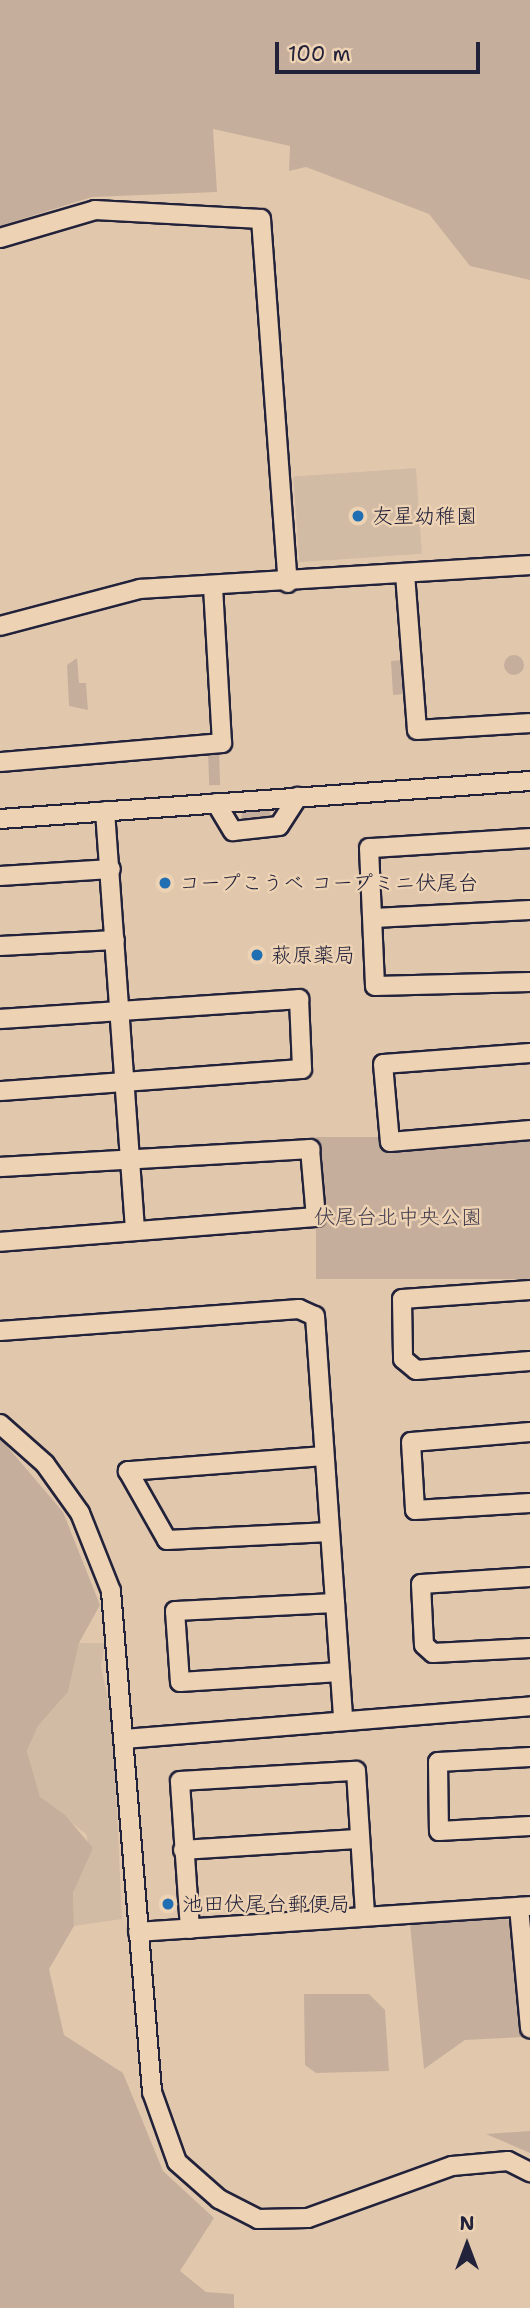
<!DOCTYPE html>
<meta charset="utf-8">
<style>
body{margin:0}
#map{position:relative;width:530px;height:2308px;overflow:hidden;background:#e1c8ad;font-family:"Shantell Sans","Klee One",sans-serif}
div>[style]{position:absolute}
[style*='--x']{left:calc(var(--x)*1px);top:calc(var(--y)*1px);width:calc(var(--w)*1px);rotate:calc(var(--a)*1deg)}
.built>*{inset:0;background:#d2bba4;transform-origin:0 0}
.green>*{inset:0;background:#c5af9c;transform-origin:0 0}
.round{border-radius:50%}
.roads{filter:drop-shadow(2px 0 #22223b) drop-shadow(-2px 0 #22223b) drop-shadow(0 2px #22223b) drop-shadow(0 -2px #22223b)}
.minor>*{height:18px;margin:-9px;padding:0 9px;transform-origin:9px;border-radius:9px;background:#edd2b4}
.dots>*{width:19px;height:19px;translate:-50% -50%;box-sizing:border-box;border:4px solid #edd2b4;border-radius:50%}
span{translate:-50% -50%;white-space:nowrap;text-align:center;line-height:1.15;-webkit-text-stroke:5px #edd2b4;paint-order:stroke}
.poi-label{font-size:21px;color:#22223b}
.left{translate:0 -50%;text-align:left}
.park-label{font-size:21px;color:#433e4e}
.north{position:absolute;left:432px;top:2210px;width:70px;height:70px;-webkit-text-stroke:5px #edd2b4;paint-order:stroke;rotate:0deg;font-size:19px;font-weight:700;line-height:28px;text-align:center;color:#22223b}
.north::after{content:'';display:block;margin:auto;width:24px;height:32px;background:#22223b;clip-path:polygon(50% 0,100% 100%,50% 72%,0 100%)}
.scale{position:absolute;left:275px;top:42px;width:205px;height:32px;box-sizing:border-box;border:4px solid #22223b;border-top:0;padding-left:9px;font-size:21px;line-height:24px;white-space:nowrap;color:#22223b;-webkit-text-stroke:5px #edd2b4;paint-order:stroke}
</style>
<div id="map">
<div class="built">
<i style="left:416px;top:468px;width:86px;height:123px;rotate:86deg"></i>
<i style="clip-path:polygon(79px 1643px,105px 1643px,101px 1666px,113px 1724px,122px 1919px,74px 1926px,73px 1893px,90px 1853px,86px 1834px,40px 1798px,27px 1751px,38px 1726px,68px 1692px)"></i>
</div>
<div class="green">
<i style="clip-path:polygon(0 0,530px 0,530px 280px,470px 266px,429px 214px,306px 167px,289px 171px,290px 146px,213px 129px,217px 192px,92px 197px,0 226px)"></i>
<i class="round" style="left:504px;top:655px;width:20px;height:20px"></i>
<i style="clip-path:polygon(77px 658px,79px 683px,86px 683px,88px 710px,69px 706px,67px 665px)"></i>
<i style="clip-path:polygon(402px 660px,406px 694px,393px 695px,391px 661px)"></i>
<i style="left:219px;top:751px;width:34px;height:11px;rotate:88deg"></i>
<i style="clip-path:polygon(269px 807px,271px 819px,241px 818px,243px 809px)"></i>
<i style="left:530px;top:1137px;width:142px;height:214px;rotate:90deg"></i>
<i style="clip-path:polygon(0 1438px,63px 1512px,100px 1605px,79px 1643px,68px 1692px,38px 1726px,27px 1751px,40px 1797px,65px 1815px,93px 1848px,73px 1893px,74px 1926px,49px 1969px,64px 2035px,123px 2073px,163px 2171px,214px 2218px,180px 2271px,206px 2292px,234px 2294px,234px 2308px,0 2308px)"></i>
<i style="clip-path:polygon(503px 1918px,515px 1923px,524px 2037px,465px 2040px,424px 2069px,410px 1924px)"></i>
<i style="clip-path:polygon(304px 1994px,369px 1994px,385px 2010px,389px 2071px,316px 2073px,305px 2065px)"></i>
<i style="clip-path:polygon(530px 2131px,530px 2153px,486px 2134px)"></i>
</div>
<div class="roads">
<div class="minor">
<i style="--x:0;--y:238;--w:99;--a:-16.4"></i>
<i style="--x:95;--y:210;--w:166;--a:3.1"></i>
<i style="--x:261;--y:219;--w:365;--a:85.8"></i>
<i style="--x:405;--y:574;--w:156;--a:85.6"></i>
<i style="--x:417;--y:730;--w:113;--a:-3.5"></i>
<i style="--x:0;--y:626;--w:145;--a:-14.8"></i>
<i style="--x:140;--y:589;--w:391;--a:-3.5"></i>
<i style="--x:0;--y:762;--w:223;--a:-4.9"></i>
<i style="--x:222;--y:743;--w:157;--a:-93.3"></i>
<i style="--x:216;--y:803;--w:33;--a:59"></i>
<i style="--x:233;--y:831;--w:46;--a:-6.2"></i>
<i style="--x:279;--y:826;--w:35;--a:-57"></i>
<i style="--x:105;--y:811;--w:421;--a:85.9"></i>
<i style="--x:0;--y:819;--w:531;--a:-4.1"></i>
<i style="--x:530;--y:838;--w:161;--a:176.4"></i>
<i style="--x:369;--y:848;--w:138;--a:87.5"></i>
<i style="--x:375;--y:986;--w:155;--a:-1.5"></i>
<i style="--x:0;--y:876;--w:111;--a:-3.6"></i>
<i style="--x:374;--y:918;--w:156;--a:-2.9"></i>
<i style="--x:0;--y:946;--w:115;--a:-3"></i>
<i style="--x:0;--y:1019;--w:300;--a:-3.8"></i>
<i style="--x:299;--y:999;--w:70;--a:87.5"></i>
<i style="--x:302;--y:1069;--w:303;--a:175.8"></i>
<i style="--x:530;--y:1053;--w:147;--a:175.7"></i>
<i style="--x:383;--y:1064;--w:78;--a:84.9"></i>
<i style="--x:390;--y:1142;--w:141;--a:-4.9"></i>
<i style="--x:0;--y:1167;--w:311;--a:-3.3"></i>
<i style="--x:310;--y:1149;--w:68;--a:85"></i>
<i style="--x:316;--y:1217;--w:317;--a:175.5"></i>
<i style="--x:530;--y:1290;--w:128;--a:176"></i>
<i style="--x:402;--y:1299;--w:60;--a:89"></i>
<i style="--x:403;--y:1359;--w:17;--a:40"></i>
<i style="--x:416;--y:1370;--w:114;--a:-4.5"></i>
<i style="--x:0;--y:1331;--w:300;--a:-4.2"></i>
<i style="--x:299;--y:1309;--w:17;--a:24"></i>
<i style="--x:315;--y:1316;--w:405;--a:86"></i>
<i style="--x:0;--y:1424;--w:60;--a:41.6"></i>
<i style="--x:45;--y:1464;--w:60;--a:54.5"></i>
<i style="--x:80;--y:1513;--w:84;--a:68.3"></i>
<i style="--x:111;--y:1591;--w:503;--a:85.32"></i>
<i style="--x:152;--y:2092;--w:74;--a:70.3"></i>
<i style="--x:177;--y:2162;--w:56;--a:41.4"></i>
<i style="--x:219;--y:2199;--w:44;--a:27.1"></i>
<i style="--x:258;--y:2219;--w:50;--a:-1.1"></i>
<i style="--x:308;--y:2218;--w:153;--a:-19.9"></i>
<i style="--x:452;--y:2166;--w:56;--a:-5.1"></i>
<i style="--x:508;--y:2161;--w:25;--a:27"></i>
<i style="--x:530;--y:1432;--w:119;--a:175.2"></i>
<i style="--x:411;--y:1442;--w:68;--a:86.6"></i>
<i style="--x:415;--y:1510;--w:115;--a:-3.5"></i>
<i style="--x:324;--y:1456;--w:197;--a:175.6"></i>
<i style="--x:128;--y:1471;--w:79;--a:60.5"></i>
<i style="--x:167;--y:1540;--w:163;--a:-2.8"></i>
<i style="--x:530;--y:1577;--w:109;--a:176.3"></i>
<i style="--x:421;--y:1584;--w:61;--a:87.2"></i>
<i style="--x:424;--y:1645;--w:12;--a:42"></i>
<i style="--x:433;--y:1653;--w:97;--a:-3"></i>
<i style="--x:335;--y:1603;--w:160;--a:177.1"></i>
<i style="--x:175;--y:1611;--w:71;--a:86"></i>
<i style="--x:180;--y:1682;--w:160;--a:-3.6"></i>
<i style="--x:124;--y:1739;--w:407;--a:-4.6"></i>
<i style="--x:530;--y:1757;--w:92;--a:176.9"></i>
<i style="--x:438;--y:1762;--w:69;--a:89.2"></i>
<i style="--x:439;--y:1831;--w:91;--a:-3.1"></i>
<i style="--x:183;--y:1850;--w:177;--a:-3.6"></i>
<i style="--x:519;--y:1907;--w:122;--a:84.8"></i>
<i style="--x:190;--y:1929;--w:148;--a:-93.9"></i>
<i style="--x:180;--y:1781;--w:176;--a:-3.3"></i>
<i style="--x:356;--y:1771;--w:145;--a:86.4"></i>
<i style="--x:138;--y:1932;--w:393;--a:-3.8"></i>
</div>
</div>
<div class="dots">
<i style="left:358px;top:516px;background:#1f6fb2"></i>
<i style="left:165px;top:883px;background:#1f6fb2"></i>
<i style="left:257px;top:955px;background:#1f6fb2"></i>
<i style="left:168px;top:1904px;background:#1f6fb2"></i>
</div>
<div class="poi-label">
<span class="left" style="left:372px;top:516px">友星幼稚園</span>
<span class="left" style="left:179px;top:883px">コープこうべ コープミニ伏尾台</span>
<span class="left" style="left:271px;top:955px">萩原薬局</span>
<span class="left" style="left:182px;top:1904px">池田伏尾台郵便局</span>
</div>
<div class="park-label">
<span style="left:398px;top:1217px">伏尾台北中央公園</span>
</div>
<div class="north">N</div>
<div class="scale">100 m</div>
</div>
